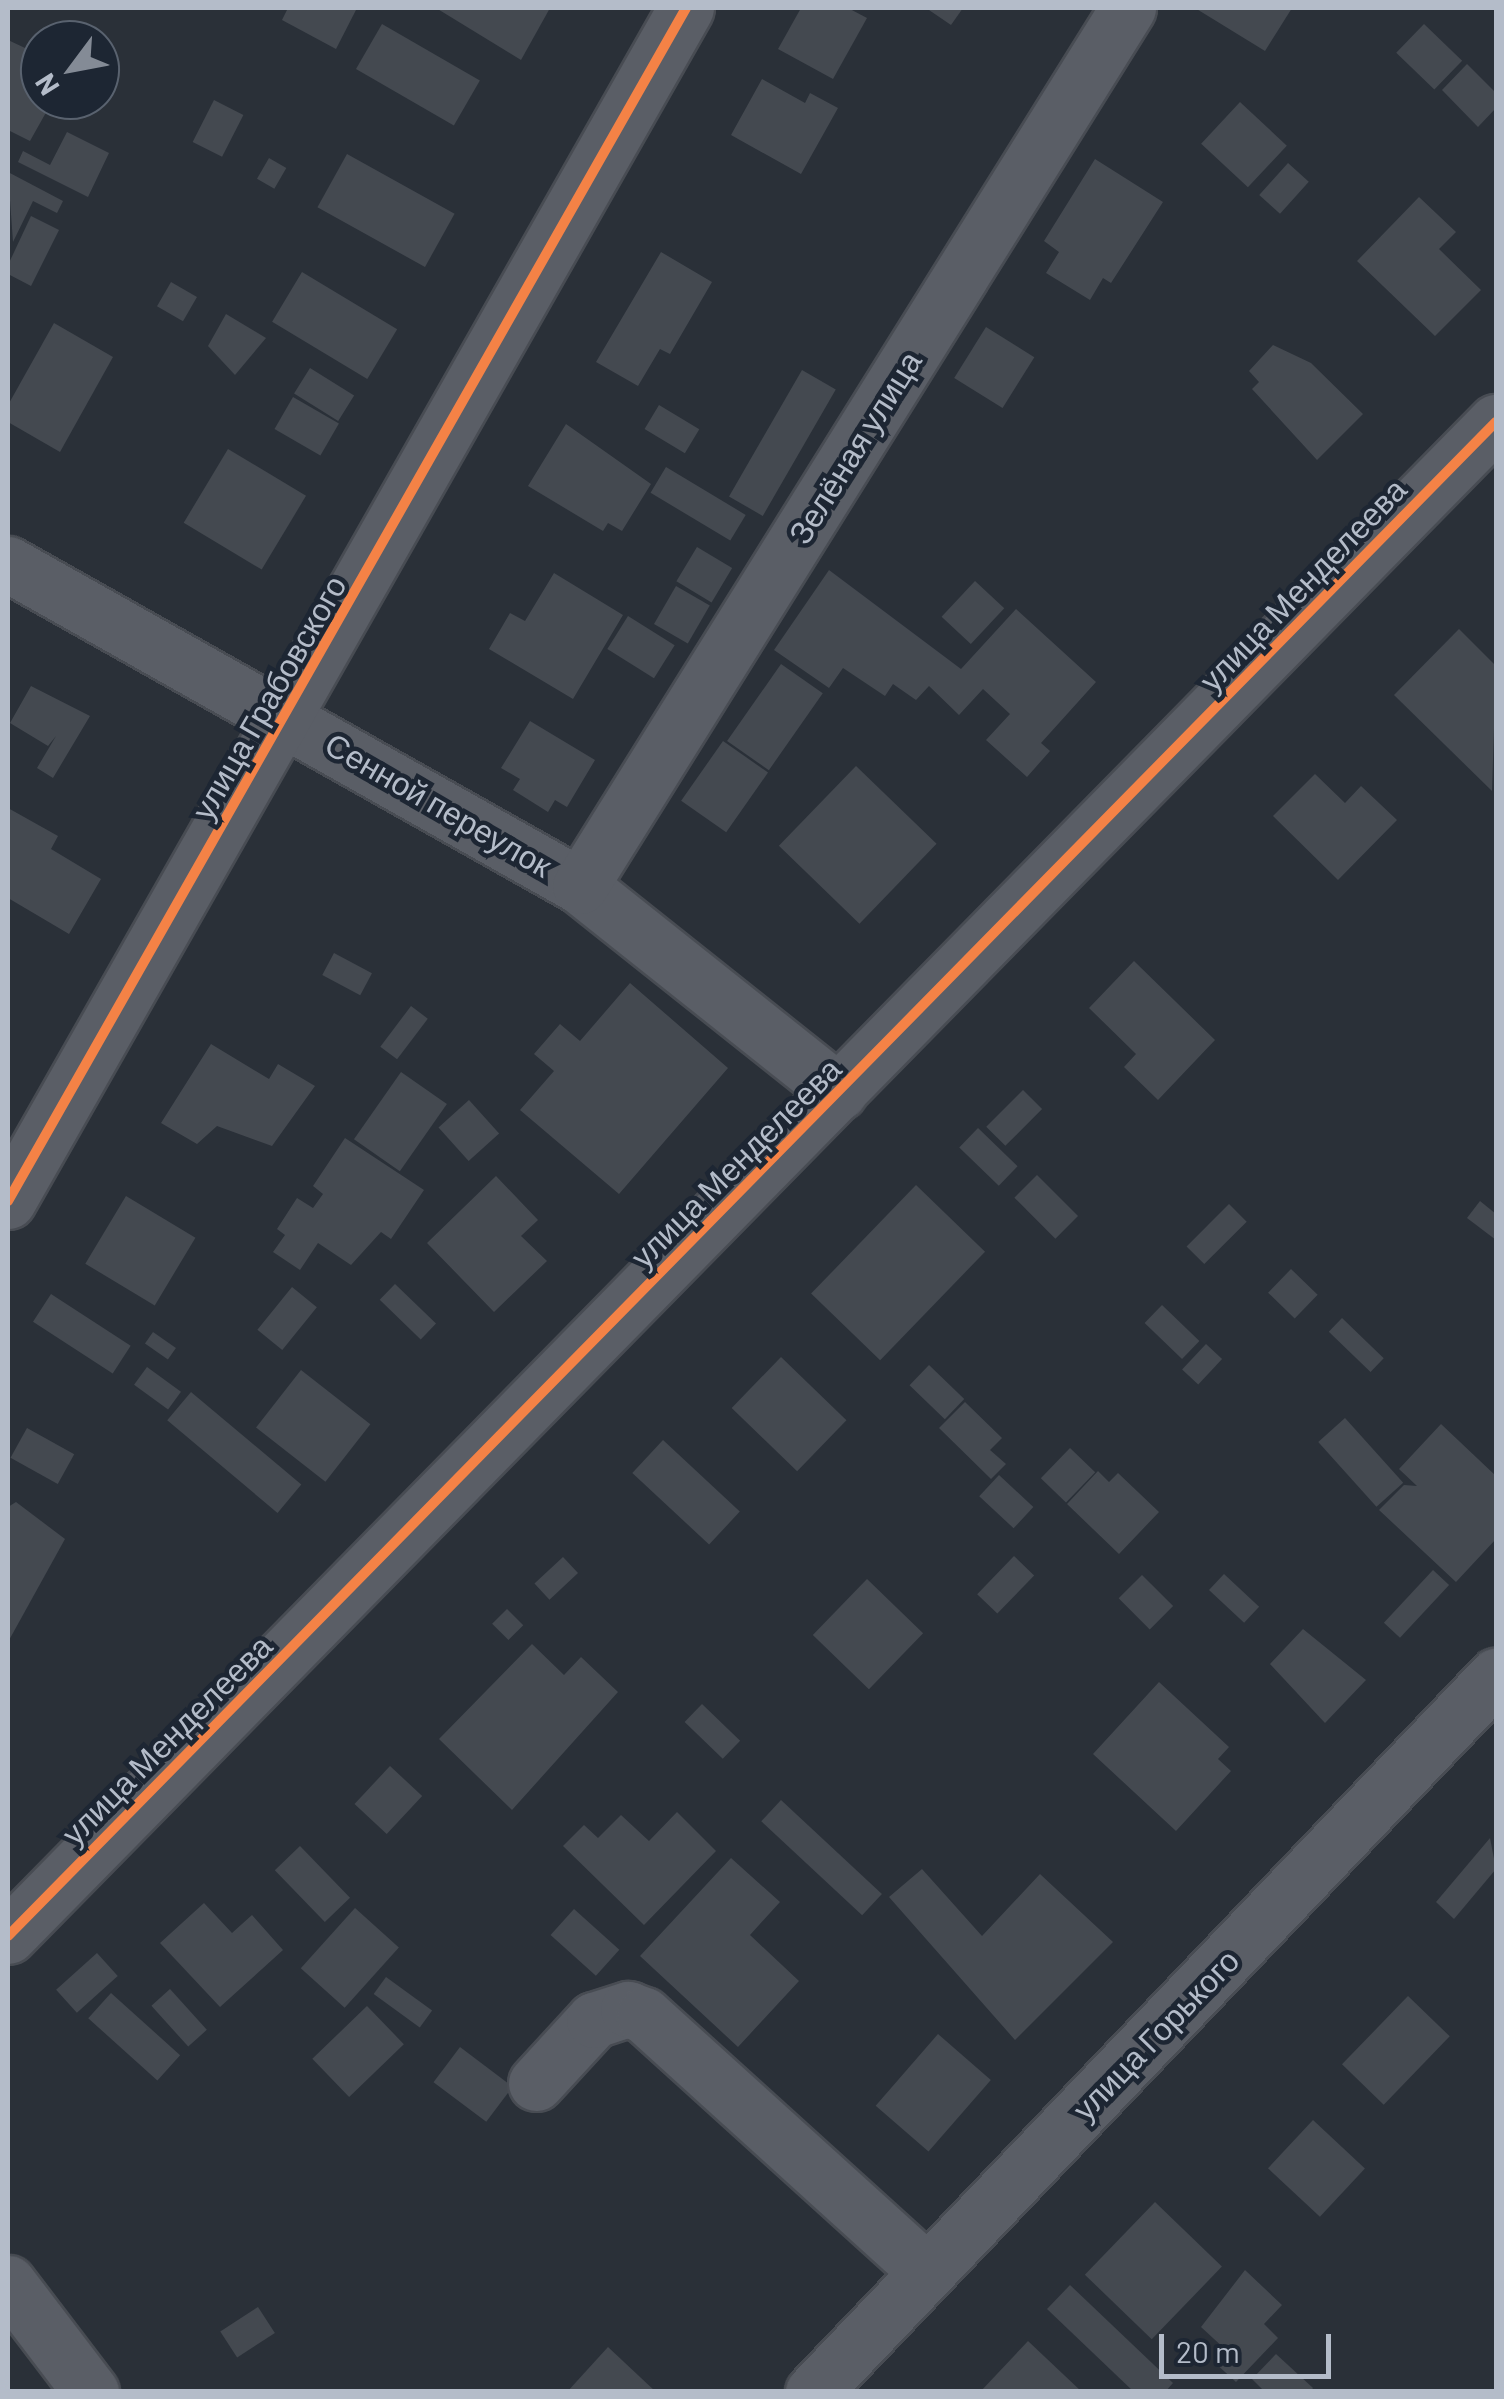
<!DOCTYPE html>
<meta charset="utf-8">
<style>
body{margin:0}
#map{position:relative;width:1504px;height:2399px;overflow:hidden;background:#2a3038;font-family:Barlow,sans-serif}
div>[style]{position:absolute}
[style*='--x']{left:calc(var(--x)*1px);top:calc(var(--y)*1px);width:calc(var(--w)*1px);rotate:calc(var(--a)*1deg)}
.building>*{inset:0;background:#444950;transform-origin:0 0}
.roads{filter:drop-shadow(2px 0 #484c53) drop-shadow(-2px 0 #484c53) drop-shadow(0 2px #484c53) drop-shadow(0 -2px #484c53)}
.minor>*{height:55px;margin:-27.5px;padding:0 27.5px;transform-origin:27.5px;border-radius:27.5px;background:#5a5e66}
.cycleway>*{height:10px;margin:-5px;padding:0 5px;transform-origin:5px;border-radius:5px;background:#f48246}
span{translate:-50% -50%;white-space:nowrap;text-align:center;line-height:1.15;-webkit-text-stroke:9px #1d2633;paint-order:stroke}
.street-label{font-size:32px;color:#b4bcc9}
.frame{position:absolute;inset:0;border:10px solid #b4bcc9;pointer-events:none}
.north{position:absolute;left:20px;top:20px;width:100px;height:100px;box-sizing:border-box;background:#1d2633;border:2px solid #59626f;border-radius:50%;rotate:238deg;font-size:28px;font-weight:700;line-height:40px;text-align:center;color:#b4bcc9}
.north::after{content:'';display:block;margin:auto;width:35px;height:45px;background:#848b96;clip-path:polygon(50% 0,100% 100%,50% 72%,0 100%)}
.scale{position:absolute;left:1159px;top:2334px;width:172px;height:45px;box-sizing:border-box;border:5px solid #b4bcc9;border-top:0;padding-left:12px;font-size:30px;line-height:35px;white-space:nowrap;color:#b4bcc9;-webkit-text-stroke:8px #1d2633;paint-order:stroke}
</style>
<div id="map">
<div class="building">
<i style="clip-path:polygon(288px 8px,357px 8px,336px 49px,282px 20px)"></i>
<i style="clip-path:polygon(436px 8px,550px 8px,521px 60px)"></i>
<i style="clip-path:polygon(801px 8px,848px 8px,867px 18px,833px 79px,778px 49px)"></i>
<i style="clip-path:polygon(926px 8px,963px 8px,951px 25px)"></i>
<i style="clip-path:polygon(1195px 8px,1292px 8px,1265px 51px)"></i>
<i style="left:382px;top:24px;width:113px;height:52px;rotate:30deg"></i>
<i style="left:1424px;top:24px;width:53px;height:40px;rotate:44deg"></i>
<i style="clip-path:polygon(8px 40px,40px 55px,40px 100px,53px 100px,30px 141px,8px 130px)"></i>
<i style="clip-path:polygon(1467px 64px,1496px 93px,1496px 108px,1478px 127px,1442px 90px)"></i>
<i style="clip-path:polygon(762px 79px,805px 103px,810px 93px,838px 108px,801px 174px,731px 135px)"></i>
<i style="left:214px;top:100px;width:33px;height:47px;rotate:27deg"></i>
<i style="left:1240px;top:102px;width:64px;height:57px;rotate:43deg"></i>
<i style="clip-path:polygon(67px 132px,109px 153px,88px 197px,18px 162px,23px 151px,50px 165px)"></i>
<i style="left:347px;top:154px;width:123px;height:61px;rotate:29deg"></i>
<i style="left:269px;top:158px;width:20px;height:24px;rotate:30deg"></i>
<i style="clip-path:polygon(1095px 159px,1163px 202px,1111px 283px,1103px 278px,1090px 300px,1046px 273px,1059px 252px,1044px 241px)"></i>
<i style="left:1288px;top:163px;width:28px;height:43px;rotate:42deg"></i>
<i style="clip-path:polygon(8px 172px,63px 201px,57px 213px,33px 201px,13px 242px)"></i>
<i style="clip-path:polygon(1419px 197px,1456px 232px,1439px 249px,1481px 290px,1435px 336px,1357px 261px)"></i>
<i style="clip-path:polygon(31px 216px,59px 230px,31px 286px,8px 274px,8px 265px)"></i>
<i style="clip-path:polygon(661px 252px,712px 282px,670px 354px,660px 349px,638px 386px,596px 362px)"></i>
<i style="left:302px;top:272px;width:111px;height:58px;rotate:31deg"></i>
<i style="left:171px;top:282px;width:30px;height:28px;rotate:30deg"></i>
<i style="clip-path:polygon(226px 314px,266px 338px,235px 375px,208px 346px)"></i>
<i style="clip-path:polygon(54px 323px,113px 357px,60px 452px,8px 422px,8px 405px)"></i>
<i style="left:986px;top:327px;width:57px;height:60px;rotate:32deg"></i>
<i style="clip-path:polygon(1273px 345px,1311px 363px,1363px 414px,1317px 460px,1252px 389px,1259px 382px,1249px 371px)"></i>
<i style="left:310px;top:368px;width:52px;height:30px;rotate:32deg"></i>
<i style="left:802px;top:370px;width:39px;height:146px;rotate:30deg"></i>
<i style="left:293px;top:397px;width:53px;height:37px;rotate:30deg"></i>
<i style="left:659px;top:405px;width:47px;height:28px;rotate:31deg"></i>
<i style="clip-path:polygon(566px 424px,651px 484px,622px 531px,608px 523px,603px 531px,528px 486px)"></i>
<i style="left:228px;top:449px;width:91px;height:86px;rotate:31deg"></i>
<i style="left:666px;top:467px;width:93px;height:30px;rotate:31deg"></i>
<i style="left:697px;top:547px;width:41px;height:40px;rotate:31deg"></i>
<i style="clip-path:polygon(829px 570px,961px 669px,1016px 609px,1096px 682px,1041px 743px,1050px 751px,1027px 777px,986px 740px,1010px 714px,983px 689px,959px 715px,929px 686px,916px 700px,893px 684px,885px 696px,843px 668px,829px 688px,774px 650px)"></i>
<i style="clip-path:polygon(554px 573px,623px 615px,573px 699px,489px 649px,510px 613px,525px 621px)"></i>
<i style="left:975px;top:581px;width:40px;height:49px;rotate:43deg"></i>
<i style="left:676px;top:586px;width:39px;height:44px;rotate:30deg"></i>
<i style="left:628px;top:616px;width:55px;height:39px;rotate:32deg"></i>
<i style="clip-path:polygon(1459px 629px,1496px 666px,1492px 791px,1394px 695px)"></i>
<i style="left:781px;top:664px;width:51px;height:94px;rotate:35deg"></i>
<i style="clip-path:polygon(31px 686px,90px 716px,53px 778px,37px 768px,56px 736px,48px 746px,10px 723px)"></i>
<i style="clip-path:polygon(530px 721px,595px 760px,567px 807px,555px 800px,548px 812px,513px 790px,520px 779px,501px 768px)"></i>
<i style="left:723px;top:741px;width:55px;height:73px;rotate:35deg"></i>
<i style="left:856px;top:766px;width:112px;height:111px;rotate:44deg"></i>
<i style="clip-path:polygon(1315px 774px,1345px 803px,1361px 786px,1397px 820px,1338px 880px,1273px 816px)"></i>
<i style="clip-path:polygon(8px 808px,58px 836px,51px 849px,101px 879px,69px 934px,8px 898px)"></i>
<i style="left:334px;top:953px;width:43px;height:25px;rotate:28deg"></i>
<i style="clip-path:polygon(1134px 961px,1215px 1040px,1158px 1100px,1124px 1067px,1136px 1054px,1089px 1008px)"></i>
<i style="clip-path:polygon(630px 983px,728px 1068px,619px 1194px,520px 1110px,554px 1071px,534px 1054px,560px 1024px,580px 1041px)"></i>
<i style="left:411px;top:1006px;width:21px;height:51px;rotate:37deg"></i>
<i style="clip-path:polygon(211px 1044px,269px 1079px,278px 1064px,315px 1086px,272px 1146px,217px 1126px,197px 1144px,161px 1123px)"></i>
<i style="left:401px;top:1072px;width:56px;height:82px;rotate:35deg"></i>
<i style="left:1023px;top:1090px;width:27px;height:52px;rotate:45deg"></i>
<i style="left:469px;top:1100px;width:45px;height:41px;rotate:48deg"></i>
<i style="left:978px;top:1128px;width:55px;height:27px;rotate:44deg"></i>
<i style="clip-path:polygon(345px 1138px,424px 1190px,391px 1239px,381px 1232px,351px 1265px,318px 1243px,300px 1270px,273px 1252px,285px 1235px,277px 1229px,297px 1198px,313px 1208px,323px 1194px,313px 1186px)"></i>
<i style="left:1037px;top:1175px;width:58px;height:32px;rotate:45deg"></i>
<i style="clip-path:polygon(496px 1176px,538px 1220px,521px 1236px,547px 1261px,494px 1312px,427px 1243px)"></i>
<i style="left:916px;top:1185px;width:96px;height:151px;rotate:44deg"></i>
<i style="left:126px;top:1196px;width:81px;height:79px;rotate:31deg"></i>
<i style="clip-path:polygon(1480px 1201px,1496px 1214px,1496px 1240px,1467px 1218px)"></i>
<i style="left:1229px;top:1204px;width:25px;height:60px;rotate:45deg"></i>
<i style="left:1291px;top:1269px;width:37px;height:33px;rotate:44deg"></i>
<i style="left:395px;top:1284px;width:57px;height:22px;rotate:44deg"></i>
<i style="left:292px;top:1287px;width:32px;height:55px;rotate:39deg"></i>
<i style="left:51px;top:1294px;width:95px;height:33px;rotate:33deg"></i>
<i style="left:1162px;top:1305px;width:52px;height:25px;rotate:44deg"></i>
<i style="left:1342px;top:1318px;width:58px;height:19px;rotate:44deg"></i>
<i style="left:153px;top:1332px;width:28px;height:14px;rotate:35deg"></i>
<i style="left:1206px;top:1344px;width:22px;height:35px;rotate:43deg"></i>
<i style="left:781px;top:1357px;width:91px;height:71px;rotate:44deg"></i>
<i style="left:929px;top:1365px;width:49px;height:28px;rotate:44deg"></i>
<i style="left:147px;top:1367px;width:42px;height:22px;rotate:36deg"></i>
<i style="left:301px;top:1370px;width:88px;height:73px;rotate:38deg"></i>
<i style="left:191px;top:1392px;width:144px;height:37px;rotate:40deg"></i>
<i style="clip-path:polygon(965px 1402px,1002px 1438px,990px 1450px,1006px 1464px,991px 1479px,939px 1428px)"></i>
<i style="left:1345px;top:1418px;width:87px;height:36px;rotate:48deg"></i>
<i style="clip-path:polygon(1441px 1424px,1496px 1476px,1496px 1539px,1456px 1582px,1379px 1510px,1404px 1485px,1417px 1486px,1399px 1469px)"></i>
<i style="left:27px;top:1428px;width:54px;height:34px;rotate:29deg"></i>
<i style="left:663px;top:1440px;width:105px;height:45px;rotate:43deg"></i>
<i style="left:1070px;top:1448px;width:35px;height:42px;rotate:44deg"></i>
<i style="clip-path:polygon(1098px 1471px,1109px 1482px,1118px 1473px,1159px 1512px,1119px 1554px,1067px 1504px)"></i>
<i style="left:999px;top:1475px;width:47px;height:29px;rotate:43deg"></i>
<i style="clip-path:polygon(16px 1502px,65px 1539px,8px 1642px,8px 1507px)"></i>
<i style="left:1014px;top:1556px;width:28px;height:53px;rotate:44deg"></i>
<i style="left:563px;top:1557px;width:22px;height:39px;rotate:47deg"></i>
<i style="left:1433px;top:1570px;width:22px;height:72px;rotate:43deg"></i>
<i style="left:1224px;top:1574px;width:48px;height:22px;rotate:43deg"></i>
<i style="left:1142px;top:1575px;width:44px;height:33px;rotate:45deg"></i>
<i style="left:867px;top:1579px;width:78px;height:78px;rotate:44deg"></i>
<i style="left:507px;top:1609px;width:23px;height:21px;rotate:45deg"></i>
<i style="clip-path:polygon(1303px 1629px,1366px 1680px,1325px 1723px,1270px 1664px)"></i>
<i style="clip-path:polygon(532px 1644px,564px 1675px,581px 1657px,618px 1692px,512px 1810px,439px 1739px)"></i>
<i style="clip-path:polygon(1159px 1682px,1229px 1747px,1218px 1759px,1231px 1771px,1176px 1831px,1093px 1754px)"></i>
<i style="left:702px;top:1704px;width:53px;height:25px;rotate:44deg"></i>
<i style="left:390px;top:1766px;width:44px;height:52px;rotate:43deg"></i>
<i style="left:781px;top:1800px;width:138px;height:29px;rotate:43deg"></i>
<i style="clip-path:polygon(677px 1812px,716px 1851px,644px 1925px,563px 1846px,584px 1825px,598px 1838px,621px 1815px,649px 1841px)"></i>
<i style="clip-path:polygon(1490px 1838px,1496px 1869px,1454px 1919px,1436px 1902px)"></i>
<i style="left:300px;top:1846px;width:72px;height:35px;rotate:46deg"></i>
<i style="clip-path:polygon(731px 1858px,780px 1902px,750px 1935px,799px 1981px,738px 2047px,640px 1956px)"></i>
<i style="clip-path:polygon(922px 1869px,982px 1936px,1040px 1874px,1113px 1942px,1015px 2040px,889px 1897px)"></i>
<i style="clip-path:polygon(204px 1903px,232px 1933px,252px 1915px,283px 1950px,220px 2007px,160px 1943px)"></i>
<i style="left:355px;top:1908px;width:59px;height:81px;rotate:42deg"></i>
<i style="left:574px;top:1909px;width:61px;height:35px;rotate:42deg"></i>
<i style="left:97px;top:1953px;width:31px;height:55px;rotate:48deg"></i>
<i style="left:386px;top:1977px;width:57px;height:21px;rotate:36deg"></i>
<i style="left:170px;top:1989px;width:55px;height:25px;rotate:48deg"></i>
<i style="left:111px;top:1993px;width:93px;height:34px;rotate:42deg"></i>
<i style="left:1408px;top:1996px;width:58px;height:95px;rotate:44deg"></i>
<i style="left:367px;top:2006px;width:53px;height:76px;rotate:46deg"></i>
<i style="left:938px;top:2034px;width:70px;height:95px;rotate:41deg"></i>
<i style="left:460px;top:2047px;width:66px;height:44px;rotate:37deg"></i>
<i style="left:1313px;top:2120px;width:71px;height:66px;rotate:43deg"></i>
<i style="left:1155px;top:2202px;width:93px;height:101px;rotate:44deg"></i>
<i style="clip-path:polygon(1245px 2270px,1282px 2305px,1264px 2324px,1278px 2338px,1236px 2382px,1214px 2362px,1226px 2350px,1201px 2327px)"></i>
<i style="clip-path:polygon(1070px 2285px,1173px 2383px,1165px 2392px,1134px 2392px,1047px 2309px)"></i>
<i style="left:258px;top:2307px;width:31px;height:45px;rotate:57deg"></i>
<i style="clip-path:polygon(1028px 2341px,1082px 2392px,980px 2392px)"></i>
<i style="clip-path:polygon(608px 2347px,656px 2392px,567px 2392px)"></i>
<i style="clip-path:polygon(1276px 2354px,1313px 2388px,1310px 2392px,1265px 2392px,1252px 2379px)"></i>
</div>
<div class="roads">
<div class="minor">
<i style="--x:8;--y:564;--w:656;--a:29.38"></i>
<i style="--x:580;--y:886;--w:331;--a:38.5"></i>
<i style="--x:580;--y:886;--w:1035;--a:-58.03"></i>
<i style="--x:8;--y:1201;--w:1372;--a:-60.39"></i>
<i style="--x:8;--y:1936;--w:2123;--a:-45.5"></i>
<i style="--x:536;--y:2083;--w:86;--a:-47.4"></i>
<i style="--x:594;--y:2020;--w:36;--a:-18"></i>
<i style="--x:628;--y:2009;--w:17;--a:21"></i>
<i style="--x:644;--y:2015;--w:382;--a:42.2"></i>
<i style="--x:8;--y:2283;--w:137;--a:52.7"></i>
<i style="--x:813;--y:2392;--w:990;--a:-46.35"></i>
</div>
</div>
<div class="cycleway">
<i style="--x:8;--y:1201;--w:1372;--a:-60.39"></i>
<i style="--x:8;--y:1936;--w:2123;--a:-45.5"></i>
</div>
<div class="street-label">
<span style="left:854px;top:447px;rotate:-58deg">Зелёная улица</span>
<span style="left:1302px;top:584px;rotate:-46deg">улица Менделеева</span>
<span style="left:268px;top:697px;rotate:-60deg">улица Грабовского</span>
<span style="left:439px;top:804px;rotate:30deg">Сенной переулок</span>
<span style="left:735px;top:1162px;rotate:-45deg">улица Менделеева</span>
<span style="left:166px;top:1739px;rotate:-45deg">улица Менделеева</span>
<span style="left:1155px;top:2034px;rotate:-46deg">улица Горького</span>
</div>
<div class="frame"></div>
<div class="north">N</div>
<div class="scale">20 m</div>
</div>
